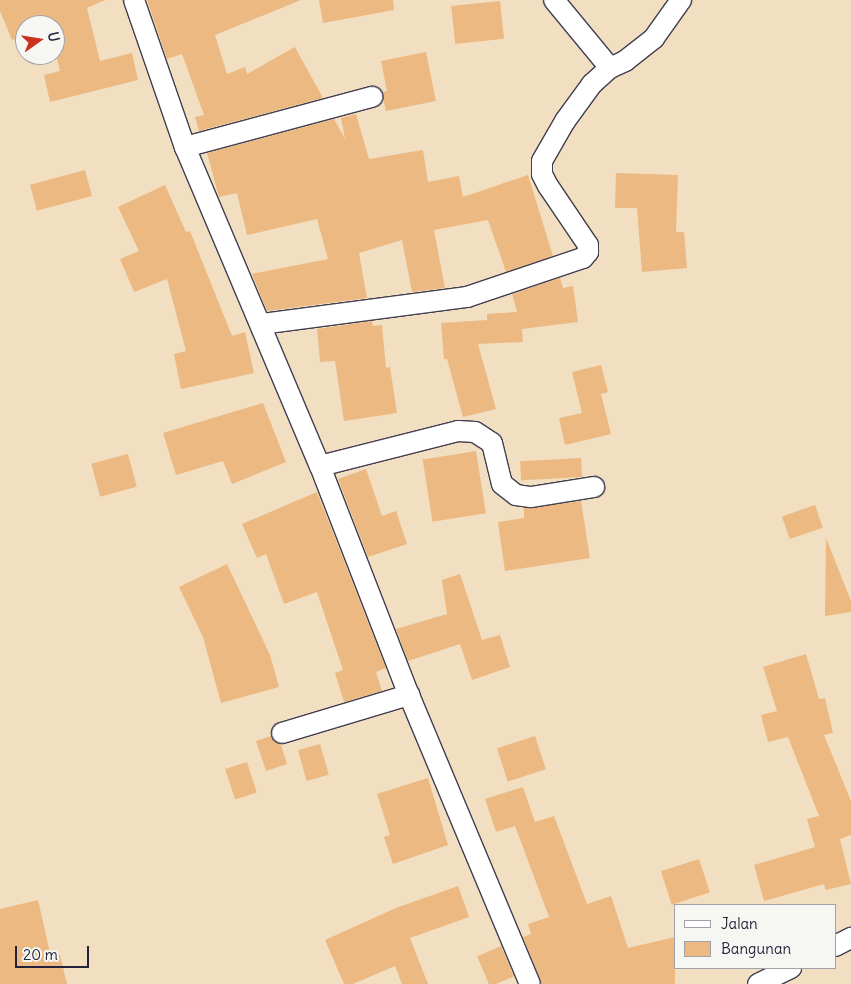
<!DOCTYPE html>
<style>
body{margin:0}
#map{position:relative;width:851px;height:984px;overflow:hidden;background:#f2dfc2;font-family:Delius,sans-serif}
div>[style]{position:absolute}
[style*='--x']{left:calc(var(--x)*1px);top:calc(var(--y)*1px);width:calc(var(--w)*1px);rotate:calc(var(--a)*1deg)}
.building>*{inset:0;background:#ebb981;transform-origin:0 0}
.roads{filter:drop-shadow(1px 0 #413e4f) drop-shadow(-1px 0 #413e4f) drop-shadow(0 1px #413e4f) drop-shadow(0 -1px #413e4f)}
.street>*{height:20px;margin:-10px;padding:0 10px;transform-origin:10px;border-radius:10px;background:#fff}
span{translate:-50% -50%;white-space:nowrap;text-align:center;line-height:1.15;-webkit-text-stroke:4px #f6f6f2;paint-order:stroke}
.legend{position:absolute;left:674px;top:904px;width:162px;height:65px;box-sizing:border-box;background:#f6f6f2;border:1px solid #a1a1a9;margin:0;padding:6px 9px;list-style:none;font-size:15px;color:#22223b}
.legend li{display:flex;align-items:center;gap:10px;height:25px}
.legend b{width:25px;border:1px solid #a1a1a9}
.north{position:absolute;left:15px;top:15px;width:50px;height:50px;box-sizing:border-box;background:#f6f6f2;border:1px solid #a1a1a9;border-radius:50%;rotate:77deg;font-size:14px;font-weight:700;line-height:20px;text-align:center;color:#22223b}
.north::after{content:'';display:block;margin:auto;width:18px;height:22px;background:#c8321e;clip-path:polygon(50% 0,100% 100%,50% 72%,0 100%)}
.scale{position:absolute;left:15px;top:946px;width:74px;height:22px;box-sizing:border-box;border:2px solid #22223b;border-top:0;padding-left:6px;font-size:15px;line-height:18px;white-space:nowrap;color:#22223b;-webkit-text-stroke:4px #f6f6f2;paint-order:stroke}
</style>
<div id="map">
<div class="building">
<i style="clip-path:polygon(0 0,105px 0,87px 8px,100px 61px,132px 53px,138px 80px,50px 102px,44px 75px,60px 71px,55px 50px,55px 22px,25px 25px,25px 35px,12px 40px,0 11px)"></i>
<i style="clip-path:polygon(147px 0,301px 0,215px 35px,227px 74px,245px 67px,247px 74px,295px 47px,323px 98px,199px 131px,195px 117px,204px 115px,182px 54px,167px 59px)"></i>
<i style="clip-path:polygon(319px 0,393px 0,394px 10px,323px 23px)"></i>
<i style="left:500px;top:1px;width:38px;height:49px;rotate:84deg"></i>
<i style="clip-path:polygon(426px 52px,436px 101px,386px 111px,382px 92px,387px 91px,381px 61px)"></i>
<i style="clip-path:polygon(356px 114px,369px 159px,423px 150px,428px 182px,459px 176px,463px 197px,528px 175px,553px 256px,506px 272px,488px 220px,434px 230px,445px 288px,412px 292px,402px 240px,359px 253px,367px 298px,267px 311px,252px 274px,328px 259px,317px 219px,247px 235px,237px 193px,219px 197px,207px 153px,334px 119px,345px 139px,341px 118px)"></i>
<i style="left:85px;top:170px;width:27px;height:57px;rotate:75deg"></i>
<i style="clip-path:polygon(616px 173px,678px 175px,676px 232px,684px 232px,687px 268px,642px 272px,637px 208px,615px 208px)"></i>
<i style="clip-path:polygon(165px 185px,186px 232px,190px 231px,232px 336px,245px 332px,254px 373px,181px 389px,174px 354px,186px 351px,167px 279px,134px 292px,120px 259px,139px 251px,118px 207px)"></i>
<i style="clip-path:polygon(560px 278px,563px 288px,573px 286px,578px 322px,522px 329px,523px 342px,478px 344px,496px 409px,463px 417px,447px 359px,444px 359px,441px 323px,487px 320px,487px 314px,517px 312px,512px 294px)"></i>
<i style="clip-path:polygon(372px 321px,373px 326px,382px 325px,386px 368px,390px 367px,397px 413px,344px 421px,335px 361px,320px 362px,317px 329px)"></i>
<i style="clip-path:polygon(601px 365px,608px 392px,601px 394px,611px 434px,565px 445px,559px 418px,582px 413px,572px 372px)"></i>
<i style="clip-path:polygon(263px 403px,286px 462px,232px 484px,223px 461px,176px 475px,163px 433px)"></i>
<i style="left:476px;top:451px;width:63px;height:54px;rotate:81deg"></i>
<i style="left:128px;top:454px;width:34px;height:38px;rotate:75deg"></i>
<i style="left:581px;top:458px;width:19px;height:61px;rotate:87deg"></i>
<i style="clip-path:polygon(366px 469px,382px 516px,396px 511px,407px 544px,368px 557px,338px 479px)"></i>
<i style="clip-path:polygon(317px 492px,386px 668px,376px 672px,382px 691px,344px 702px,335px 673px,343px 670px,317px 592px,284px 604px,266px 554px,257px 558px,242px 524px)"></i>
<i style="clip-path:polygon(581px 501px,590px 558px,505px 571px,498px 522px,524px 518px,524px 508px)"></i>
<i style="left:815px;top:505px;width:24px;height:35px;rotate:71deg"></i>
<i style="clip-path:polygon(826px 538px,851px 601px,851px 612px,825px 616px)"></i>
<i style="clip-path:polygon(227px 564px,270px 655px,279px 687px,221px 703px,203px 637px,179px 587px)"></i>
<i style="clip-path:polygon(460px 574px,482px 640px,500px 635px,510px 667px,472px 680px,460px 644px,408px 661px,396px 629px,447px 614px,442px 580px)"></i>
<i style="clip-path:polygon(806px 654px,819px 699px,825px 698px,833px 733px,824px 735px,851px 801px,851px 835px,840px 839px,851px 884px,826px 890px,824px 884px,764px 901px,754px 865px,815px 847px,807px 819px,819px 816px,788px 737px,768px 742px,761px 715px,777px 711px,763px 667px)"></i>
<i style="clip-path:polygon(271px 736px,281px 745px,287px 764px,266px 771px,256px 741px)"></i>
<i style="left:535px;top:736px;width:35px;height:40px;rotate:72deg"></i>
<i style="left:320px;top:744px;width:32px;height:23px;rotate:74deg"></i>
<i style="left:247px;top:762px;width:32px;height:23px;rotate:72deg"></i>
<i style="clip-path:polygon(428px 778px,448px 845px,393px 864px,384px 837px,390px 835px,377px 794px)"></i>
<i style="clip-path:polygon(523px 787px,535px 822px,554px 816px,587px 904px,611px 896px,628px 948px,675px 937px,675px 984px,542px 984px,523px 937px,531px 934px,528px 924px,549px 917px,515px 826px,496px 832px,485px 799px)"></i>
<i style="left:699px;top:859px;width:35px;height:40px;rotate:72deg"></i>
<i style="clip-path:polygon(458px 886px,469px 917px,410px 938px,428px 984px,402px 984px,395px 966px,353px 984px,344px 984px,325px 940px,396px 908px)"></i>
<i style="clip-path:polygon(38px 900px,51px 957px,60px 955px,67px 984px,0 984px,0 909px)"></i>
<i style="left:501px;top:946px;width:33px;height:26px;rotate:67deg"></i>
</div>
<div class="roads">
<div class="street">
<i style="--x:134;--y:0;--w:156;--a:70.9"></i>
<i style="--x:185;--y:147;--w:346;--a:67.1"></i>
<i style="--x:320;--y:466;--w:246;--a:68.8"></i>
<i style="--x:409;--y:695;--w:313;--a:67.3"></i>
<i style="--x:554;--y:0;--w:88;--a:50.5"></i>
<i style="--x:185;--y:147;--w:194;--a:-15"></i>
<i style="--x:261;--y:324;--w:208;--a:-7.5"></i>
<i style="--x:467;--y:297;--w:122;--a:-18.6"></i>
<i style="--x:583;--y:258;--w:8;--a:-50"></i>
<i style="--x:588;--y:252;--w:7;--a:-90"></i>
<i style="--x:588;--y:245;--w:71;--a:-124.1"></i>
<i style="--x:548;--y:186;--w:13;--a:-117"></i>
<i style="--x:542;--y:174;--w:13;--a:-90"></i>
<i style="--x:542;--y:161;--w:46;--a:-60.1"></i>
<i style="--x:565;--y:121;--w:46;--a:-53.9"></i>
<i style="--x:592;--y:84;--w:24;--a:-42"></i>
<i style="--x:610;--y:68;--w:17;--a:-25"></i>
<i style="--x:625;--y:61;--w:37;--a:-38"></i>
<i style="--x:654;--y:38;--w:47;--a:-54.6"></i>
<i style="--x:320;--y:466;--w:142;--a:-14.2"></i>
<i style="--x:458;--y:431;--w:17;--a:3"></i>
<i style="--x:475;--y:432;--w:20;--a:33"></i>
<i style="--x:492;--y:443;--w:42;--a:76.3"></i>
<i style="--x:502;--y:484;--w:18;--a:38"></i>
<i style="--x:516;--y:495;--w:15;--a:8"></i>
<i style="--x:531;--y:497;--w:64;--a:-9"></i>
<i style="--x:282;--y:733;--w:133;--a:-16.7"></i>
<i style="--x:835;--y:946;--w:18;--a:-27"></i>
<i style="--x:758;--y:984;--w:37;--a:-26"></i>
</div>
</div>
<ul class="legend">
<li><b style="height:6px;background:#fff"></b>Jalan</li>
<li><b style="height:14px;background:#ebb981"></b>Bangunan</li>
</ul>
<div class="north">U</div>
<div class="scale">20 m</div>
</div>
